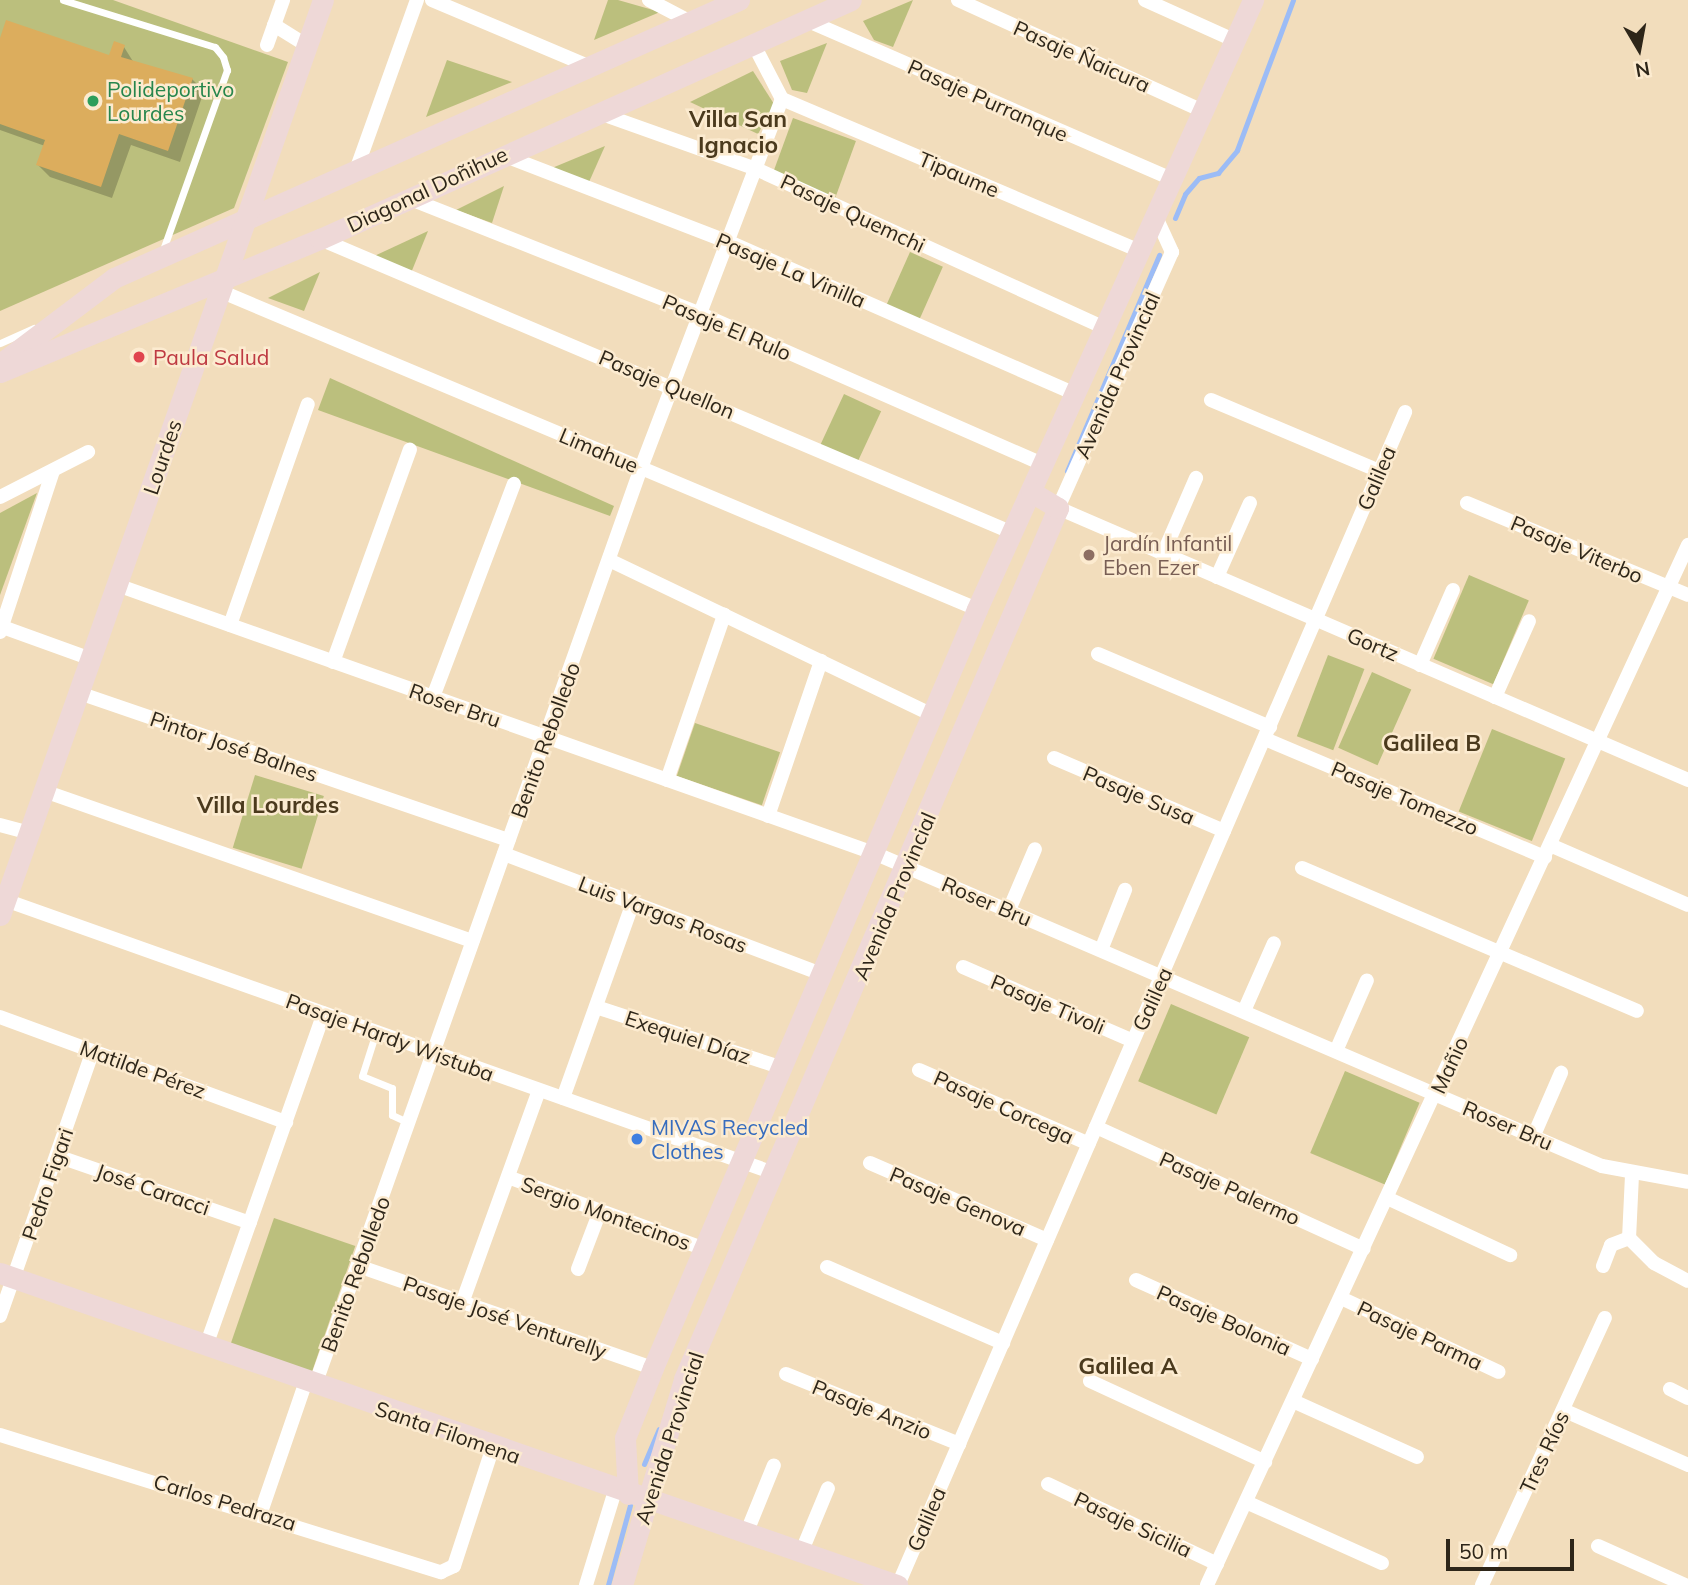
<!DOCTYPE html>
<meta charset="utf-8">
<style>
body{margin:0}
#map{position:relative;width:1688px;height:1585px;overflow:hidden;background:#f2ddbc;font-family:Mulish,sans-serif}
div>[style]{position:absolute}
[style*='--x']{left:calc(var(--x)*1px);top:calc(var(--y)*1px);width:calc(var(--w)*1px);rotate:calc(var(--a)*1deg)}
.green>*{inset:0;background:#bbbf7d;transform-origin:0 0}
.shadow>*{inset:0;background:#0003}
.stream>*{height:5px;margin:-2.5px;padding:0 2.5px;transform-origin:2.5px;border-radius:2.5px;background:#9cbcf6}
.building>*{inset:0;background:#dcad5d}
.lane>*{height:7px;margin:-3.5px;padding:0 3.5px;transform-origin:3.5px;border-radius:3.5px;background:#fff}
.street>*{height:14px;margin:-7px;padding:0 7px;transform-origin:7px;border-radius:7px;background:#fff}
.secondary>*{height:21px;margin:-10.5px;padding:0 10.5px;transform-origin:10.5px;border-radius:10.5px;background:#eed8d7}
.dots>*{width:19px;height:19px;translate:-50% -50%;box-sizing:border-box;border:4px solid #fcebd0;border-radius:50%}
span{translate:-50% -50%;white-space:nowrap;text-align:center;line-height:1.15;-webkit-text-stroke:5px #fcebd0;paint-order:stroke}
.street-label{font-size:21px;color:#2e2619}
.leisure-label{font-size:21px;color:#27864d}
.left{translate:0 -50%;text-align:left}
.health-label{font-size:21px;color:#be3a42}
.education-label{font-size:21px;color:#785e54}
.shop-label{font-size:21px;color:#366cbe}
.neighbourhood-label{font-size:23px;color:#4b3a1d;font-weight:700}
.north{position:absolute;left:1604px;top:14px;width:70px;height:70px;-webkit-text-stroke:5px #fcebd0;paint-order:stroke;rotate:170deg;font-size:19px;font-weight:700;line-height:28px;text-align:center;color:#2e2619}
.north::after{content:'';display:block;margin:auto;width:24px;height:32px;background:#2e2619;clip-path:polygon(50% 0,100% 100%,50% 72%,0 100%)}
.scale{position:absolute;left:1446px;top:1539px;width:128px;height:32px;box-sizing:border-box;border:4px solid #2e2619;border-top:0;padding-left:9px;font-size:21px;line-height:24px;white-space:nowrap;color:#2e2619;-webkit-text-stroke:5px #fcebd0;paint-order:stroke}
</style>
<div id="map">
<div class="green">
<i style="clip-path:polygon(0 0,113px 0,288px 62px,234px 208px,0 311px)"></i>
<i style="clip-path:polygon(608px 0,618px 0,660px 12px,594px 40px)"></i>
<i style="clip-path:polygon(913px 0,893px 47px,874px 40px,863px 21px)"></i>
<i style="clip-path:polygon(827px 43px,807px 93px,792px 90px,780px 61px)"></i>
<i style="clip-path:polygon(447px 60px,512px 82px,426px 117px)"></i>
<i style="clip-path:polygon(753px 71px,774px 104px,758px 134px,690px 102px)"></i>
<i style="left:793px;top:118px;width:67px;height:61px;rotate:20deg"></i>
<i style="clip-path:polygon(605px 146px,589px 182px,552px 168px)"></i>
<i style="clip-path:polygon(504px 186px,492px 223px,456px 210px)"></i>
<i style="clip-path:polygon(428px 231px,411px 273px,370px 258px)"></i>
<i style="left:910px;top:252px;width:36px;height:58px;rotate:24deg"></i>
<i style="clip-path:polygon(320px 272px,304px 311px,268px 298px)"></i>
<i style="clip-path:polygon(330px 378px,614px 506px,610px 516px,318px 410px)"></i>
<i style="left:844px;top:394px;width:41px;height:60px;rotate:25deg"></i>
<i style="clip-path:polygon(37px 493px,0 595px,0 513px)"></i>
<i style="left:1469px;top:575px;width:65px;height:91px;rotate:23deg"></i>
<i style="left:1328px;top:655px;width:39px;height:87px;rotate:21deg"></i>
<i style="left:1372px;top:672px;width:43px;height:83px;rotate:24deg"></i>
<i style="left:695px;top:723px;width:90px;height:56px;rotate:19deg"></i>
<i style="left:1492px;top:729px;width:79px;height:89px;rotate:22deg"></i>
<i style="left:255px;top:775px;width:72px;height:76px;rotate:17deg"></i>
<i style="left:1171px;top:1004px;width:85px;height:84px;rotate:23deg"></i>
<i style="left:1345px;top:1071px;width:81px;height:89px;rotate:23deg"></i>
<i style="left:274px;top:1218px;width:86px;height:133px;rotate:19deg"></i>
</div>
<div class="shadow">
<i style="clip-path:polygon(0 43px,110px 57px,124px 47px,134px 63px,192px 79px,204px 91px,180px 162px,131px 145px,112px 198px,50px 177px,38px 165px,45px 146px,0 130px)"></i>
</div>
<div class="stream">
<i style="--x:1175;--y:218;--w:26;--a:-67"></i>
<i style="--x:1185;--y:194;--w:21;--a:-49"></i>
<i style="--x:1199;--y:178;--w:20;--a:-15"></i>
<i style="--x:1218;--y:173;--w:30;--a:-50"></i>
<i style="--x:1237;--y:150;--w:160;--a:-69.5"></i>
<i style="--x:1067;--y:471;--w:235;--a:-66.9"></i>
<i style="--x:644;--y:1464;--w:38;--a:-67"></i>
<i style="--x:608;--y:1585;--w:83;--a:-74.6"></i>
</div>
<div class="building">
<i style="clip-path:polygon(6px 20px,109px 55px,114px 41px,125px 45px,121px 57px,193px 78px,168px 151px,119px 134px,101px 187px,36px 165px,45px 140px,0 124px,0 38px)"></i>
</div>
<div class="lane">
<i style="--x:63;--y:0;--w:159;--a:17.2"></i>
<i style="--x:215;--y:47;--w:13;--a:51"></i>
<i style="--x:223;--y:57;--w:14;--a:73"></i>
<i style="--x:227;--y:70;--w:191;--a:109.6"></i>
<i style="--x:0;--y:343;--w:37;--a:-24"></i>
<i style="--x:376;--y:1032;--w:46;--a:107.7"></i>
<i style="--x:362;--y:1076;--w:32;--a:22"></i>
<i style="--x:392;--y:1088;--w:27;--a:90"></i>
<i style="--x:392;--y:1115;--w:19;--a:25"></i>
</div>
<div class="street">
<i style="--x:432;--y:0;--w:175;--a:22.9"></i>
<i style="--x:649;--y:0;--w:45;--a:27.7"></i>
<i style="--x:958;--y:0;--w:271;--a:24.4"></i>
<i style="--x:1145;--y:0;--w:100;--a:24.3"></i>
<i style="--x:806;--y:20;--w:398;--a:23.5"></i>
<i style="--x:274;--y:25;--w:39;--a:32"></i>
<i style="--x:753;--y:43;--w:63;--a:62.6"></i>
<i style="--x:267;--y:45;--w:48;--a:-70.4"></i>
<i style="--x:782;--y:99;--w:386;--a:23"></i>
<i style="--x:599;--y:113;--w:167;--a:19.6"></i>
<i style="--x:756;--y:169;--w:381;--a:24.5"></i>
<i style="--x:503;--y:155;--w:242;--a:21.1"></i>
<i style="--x:729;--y:242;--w:378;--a:23.7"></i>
<i style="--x:355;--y:173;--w:184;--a:-70.3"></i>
<i style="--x:408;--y:198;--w:317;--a:21.6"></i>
<i style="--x:703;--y:315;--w:370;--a:23.7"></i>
<i style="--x:1155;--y:215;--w:41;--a:65.3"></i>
<i style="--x:1172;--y:252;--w:280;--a:114"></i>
<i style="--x:1058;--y:508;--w:686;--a:23.35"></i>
<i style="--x:320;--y:239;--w:753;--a:22.99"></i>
<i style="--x:220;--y:291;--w:821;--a:22.79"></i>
<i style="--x:1211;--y:400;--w:182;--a:22.9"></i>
<i style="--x:0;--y:497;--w:99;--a:-27.1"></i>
<i style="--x:1467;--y:503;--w:239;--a:22.6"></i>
<i style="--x:1163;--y:554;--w:83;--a:-66.5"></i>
<i style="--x:609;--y:560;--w:359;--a:25.6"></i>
<i style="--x:1217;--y:577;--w:81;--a:-66"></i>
<i style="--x:117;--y:585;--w:803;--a:19.5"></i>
<i style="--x:874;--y:853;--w:792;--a:23.27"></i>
<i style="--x:1602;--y:1166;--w:87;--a:10.5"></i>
<i style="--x:230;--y:625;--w:234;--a:-70.6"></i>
<i style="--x:0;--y:626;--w:97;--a:19.9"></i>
<i style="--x:0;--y:632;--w:169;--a:-71.8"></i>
<i style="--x:1098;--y:654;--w:187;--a:23"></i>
<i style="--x:333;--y:662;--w:226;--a:-70.1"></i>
<i style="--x:1420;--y:665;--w:82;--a:-66.3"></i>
<i style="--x:79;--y:693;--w:454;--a:18.9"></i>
<i style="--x:433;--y:697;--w:228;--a:-69.2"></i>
<i style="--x:1495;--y:697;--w:83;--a:-65.9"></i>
<i style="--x:1265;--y:739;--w:304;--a:22.9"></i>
<i style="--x:1054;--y:758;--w:185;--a:23.2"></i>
<i style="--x:667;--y:780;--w:175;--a:-70.9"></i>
<i style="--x:44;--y:791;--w:454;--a:19.3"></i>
<i style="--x:768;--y:816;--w:164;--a:-71.1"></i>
<i style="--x:0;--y:825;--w:30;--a:15"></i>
<i style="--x:1550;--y:845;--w:150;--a:23.5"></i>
<i style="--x:504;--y:854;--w:340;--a:20.7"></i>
<i style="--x:1302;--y:868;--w:364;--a:23.1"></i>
<i style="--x:5;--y:900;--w:816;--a:19.55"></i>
<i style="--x:1009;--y:910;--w:66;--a:-66.9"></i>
<i style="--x:1101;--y:950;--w:65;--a:-68.2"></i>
<i style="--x:963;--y:967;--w:185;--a:23.5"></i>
<i style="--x:596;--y:1007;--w:194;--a:18.1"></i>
<i style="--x:1244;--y:1011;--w:74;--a:-66.2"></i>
<i style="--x:0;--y:1017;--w:305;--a:20.2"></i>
<i style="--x:1336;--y:1051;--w:77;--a:-66.4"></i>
<i style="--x:919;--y:1070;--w:185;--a:23.5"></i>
<i style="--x:563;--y:1098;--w:207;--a:-70.3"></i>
<i style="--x:1096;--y:1127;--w:294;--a:24.5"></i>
<i style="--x:1534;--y:1135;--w:68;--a:-66.5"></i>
<i style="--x:57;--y:1156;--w:204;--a:19.1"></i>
<i style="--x:870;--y:1163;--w:193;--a:23.5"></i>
<i style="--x:1632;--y:1175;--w:63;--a:92.7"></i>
<i style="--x:1629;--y:1238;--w:35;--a:45"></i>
<i style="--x:1654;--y:1263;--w:38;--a:28"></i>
<i style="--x:508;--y:1177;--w:210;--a:20.1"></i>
<i style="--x:1387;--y:1198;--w:136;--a:24.9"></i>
<i style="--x:358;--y:1266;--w:312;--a:19.1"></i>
<i style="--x:1603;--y:1266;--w:22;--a:-69"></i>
<i style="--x:1611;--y:1245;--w:19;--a:-21"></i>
<i style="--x:827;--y:1267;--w:192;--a:23.4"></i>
<i style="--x:578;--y:1269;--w:62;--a:-69.2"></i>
<i style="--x:1136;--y:1280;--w:193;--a:24.2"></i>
<i style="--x:1341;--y:1298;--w:174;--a:25.1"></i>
<i style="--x:462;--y:1303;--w:226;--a:-70.1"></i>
<i style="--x:0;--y:1316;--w:281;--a:-70.7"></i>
<i style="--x:206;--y:1346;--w:353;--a:-70.5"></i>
<i style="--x:786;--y:1374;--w:187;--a:22"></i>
<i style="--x:1090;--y:1381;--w:193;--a:24.8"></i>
<i style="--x:315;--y:1385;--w:973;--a:-70.43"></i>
<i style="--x:641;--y:468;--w:395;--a:-69.1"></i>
<i style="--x:1670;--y:1389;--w:20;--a:27"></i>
<i style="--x:1293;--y:1401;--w:136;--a:24.3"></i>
<i style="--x:1563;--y:1410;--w:137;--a:23.7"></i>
<i style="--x:0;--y:1435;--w:462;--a:17.3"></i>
<i style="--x:441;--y:1572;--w:14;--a:-25"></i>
<i style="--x:454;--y:1566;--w:125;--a:-71.9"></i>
<i style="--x:1048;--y:1484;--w:187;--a:25.3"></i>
<i style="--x:1246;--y:1502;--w:149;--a:24.2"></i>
<i style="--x:261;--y:1512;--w:139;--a:-71"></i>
<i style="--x:746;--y:1534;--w:74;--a:-67.9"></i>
<i style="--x:1598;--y:1546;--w:95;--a:24.1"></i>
<i style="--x:801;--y:1553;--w:70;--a:-67.4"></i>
<i style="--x:586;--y:1585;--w:98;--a:-72.9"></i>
<i style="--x:898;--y:1585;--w:1278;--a:-66.62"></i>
<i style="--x:1207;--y:1585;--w:1146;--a:-65.18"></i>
<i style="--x:1482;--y:1585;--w:294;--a:-65.3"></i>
</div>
<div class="secondary">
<i style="--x:0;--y:364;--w:143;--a:-37"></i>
<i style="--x:114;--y:278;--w:684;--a:-23.98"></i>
<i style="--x:0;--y:372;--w:347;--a:-22.6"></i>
<i style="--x:320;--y:239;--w:582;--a:-24.23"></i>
<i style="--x:0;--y:915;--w:970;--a:-70.56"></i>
<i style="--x:0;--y:1273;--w:950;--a:19.18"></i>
<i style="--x:628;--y:1494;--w:56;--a:-93.1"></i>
<i style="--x:625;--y:1438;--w:75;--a:-68.2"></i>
<i style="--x:653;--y:1368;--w:825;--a:-66.88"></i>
<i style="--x:977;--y:609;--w:669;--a:-65.62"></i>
<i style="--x:622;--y:1585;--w:215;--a:-73.2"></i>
<i style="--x:684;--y:1379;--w:948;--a:-66.76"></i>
<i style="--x:1058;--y:508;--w:31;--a:-149"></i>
</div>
<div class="dots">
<i style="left:93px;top:101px;background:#2e9e5b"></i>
<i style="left:139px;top:357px;background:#e0444e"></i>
<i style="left:1089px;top:555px;background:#8d6e63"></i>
<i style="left:637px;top:1139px;background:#3f7fe0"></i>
</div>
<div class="street-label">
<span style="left:1082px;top:56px;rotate:24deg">Pasaje Ñaicura</span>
<span style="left:988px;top:100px;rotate:24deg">Pasaje Purranque</span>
<span style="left:959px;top:174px;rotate:23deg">Tipaume</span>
<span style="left:427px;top:189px;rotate:-25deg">Diagonal Doñihue</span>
<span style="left:853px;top:213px;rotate:25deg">Pasaje Quemchi</span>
<span style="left:791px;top:270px;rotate:23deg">Pasaje La Vinilla</span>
<span style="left:727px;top:327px;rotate:23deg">Pasaje El Rulo</span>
<span style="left:1117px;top:375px;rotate:-66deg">Avenida Provincial</span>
<span style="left:667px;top:384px;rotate:23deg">Pasaje Quellon</span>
<span style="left:599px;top:450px;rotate:23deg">Limahue</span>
<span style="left:162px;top:457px;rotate:-71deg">Lourdes</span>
<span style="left:1376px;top:478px;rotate:-67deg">Galilea</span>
<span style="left:1577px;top:549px;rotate:23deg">Pasaje Viterbo</span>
<span style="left:1373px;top:644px;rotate:23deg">Gortz</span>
<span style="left:455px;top:705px;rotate:19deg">Roser Bru</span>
<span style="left:545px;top:740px;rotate:-70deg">Benito Rebolledo</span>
<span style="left:234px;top:746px;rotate:19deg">Pintor José Balnes</span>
<span style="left:1139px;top:795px;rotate:23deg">Pasaje Susa</span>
<span style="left:1405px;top:798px;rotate:23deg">Pasaje Tomezzo</span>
<span style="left:894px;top:896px;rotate:-67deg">Avenida Provincial</span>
<span style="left:987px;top:901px;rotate:23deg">Roser Bru</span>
<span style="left:663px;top:914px;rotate:21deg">Luis Vargas Rosas</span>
<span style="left:1152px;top:999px;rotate:-66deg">Galilea</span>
<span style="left:1048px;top:1004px;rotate:23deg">Pasaje Tivoli</span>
<span style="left:390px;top:1037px;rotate:20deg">Pasaje Hardy Wistuba</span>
<span style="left:688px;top:1037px;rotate:18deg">Exequiel Díaz</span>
<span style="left:1449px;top:1065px;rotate:-65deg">Mañio</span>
<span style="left:143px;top:1069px;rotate:20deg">Matilde Pérez</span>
<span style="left:1004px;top:1107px;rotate:24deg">Pasaje Corcega</span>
<span style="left:1508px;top:1125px;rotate:23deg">Roser Bru</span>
<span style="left:47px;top:1184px;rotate:-71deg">Pedro Figari</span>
<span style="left:1230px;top:1188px;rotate:24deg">Pasaje Palermo</span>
<span style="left:153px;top:1189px;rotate:19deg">José Caracci</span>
<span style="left:958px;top:1201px;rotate:23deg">Pasaje Genova</span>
<span style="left:606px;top:1213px;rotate:20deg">Sergio Montecinos</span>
<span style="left:355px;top:1274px;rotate:-70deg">Benito Rebolledo</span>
<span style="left:505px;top:1317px;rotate:19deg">Pasaje José Venturelly</span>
<span style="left:1224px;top:1320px;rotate:24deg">Pasaje Bolonia</span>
<span style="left:1420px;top:1335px;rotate:25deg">Pasaje Parma</span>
<span style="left:872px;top:1409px;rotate:22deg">Pasaje Anzio</span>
<span style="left:448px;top:1432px;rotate:19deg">Santa Filomena</span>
<span style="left:669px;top:1438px;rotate:-72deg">Avenida Provincial</span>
<span style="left:1544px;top:1452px;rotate:-65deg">Tres Ríos</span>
<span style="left:225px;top:1502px;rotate:17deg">Carlos Pedraza</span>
<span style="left:926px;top:1519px;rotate:-67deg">Galilea</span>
<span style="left:1133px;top:1524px;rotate:25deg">Pasaje Sicilia</span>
</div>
<div class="leisure-label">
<span class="left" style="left:107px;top:101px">Polideportivo<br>Lourdes</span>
</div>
<div class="health-label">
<span class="left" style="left:153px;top:357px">Paula Salud</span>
</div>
<div class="education-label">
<span class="left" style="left:1103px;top:555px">Jardín Infantil<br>Eben Ezer</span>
</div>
<div class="shop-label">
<span class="left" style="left:651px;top:1139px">MIVAS Recycled<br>Clothes</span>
</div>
<div class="neighbourhood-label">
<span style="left:738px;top:132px">Villa San<br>Ignacio</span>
<span style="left:1432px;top:743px">Galilea B</span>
<span style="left:268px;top:805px">Villa Lourdes</span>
<span style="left:1128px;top:1366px">Galilea A</span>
</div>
<div class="north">N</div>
<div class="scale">50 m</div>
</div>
